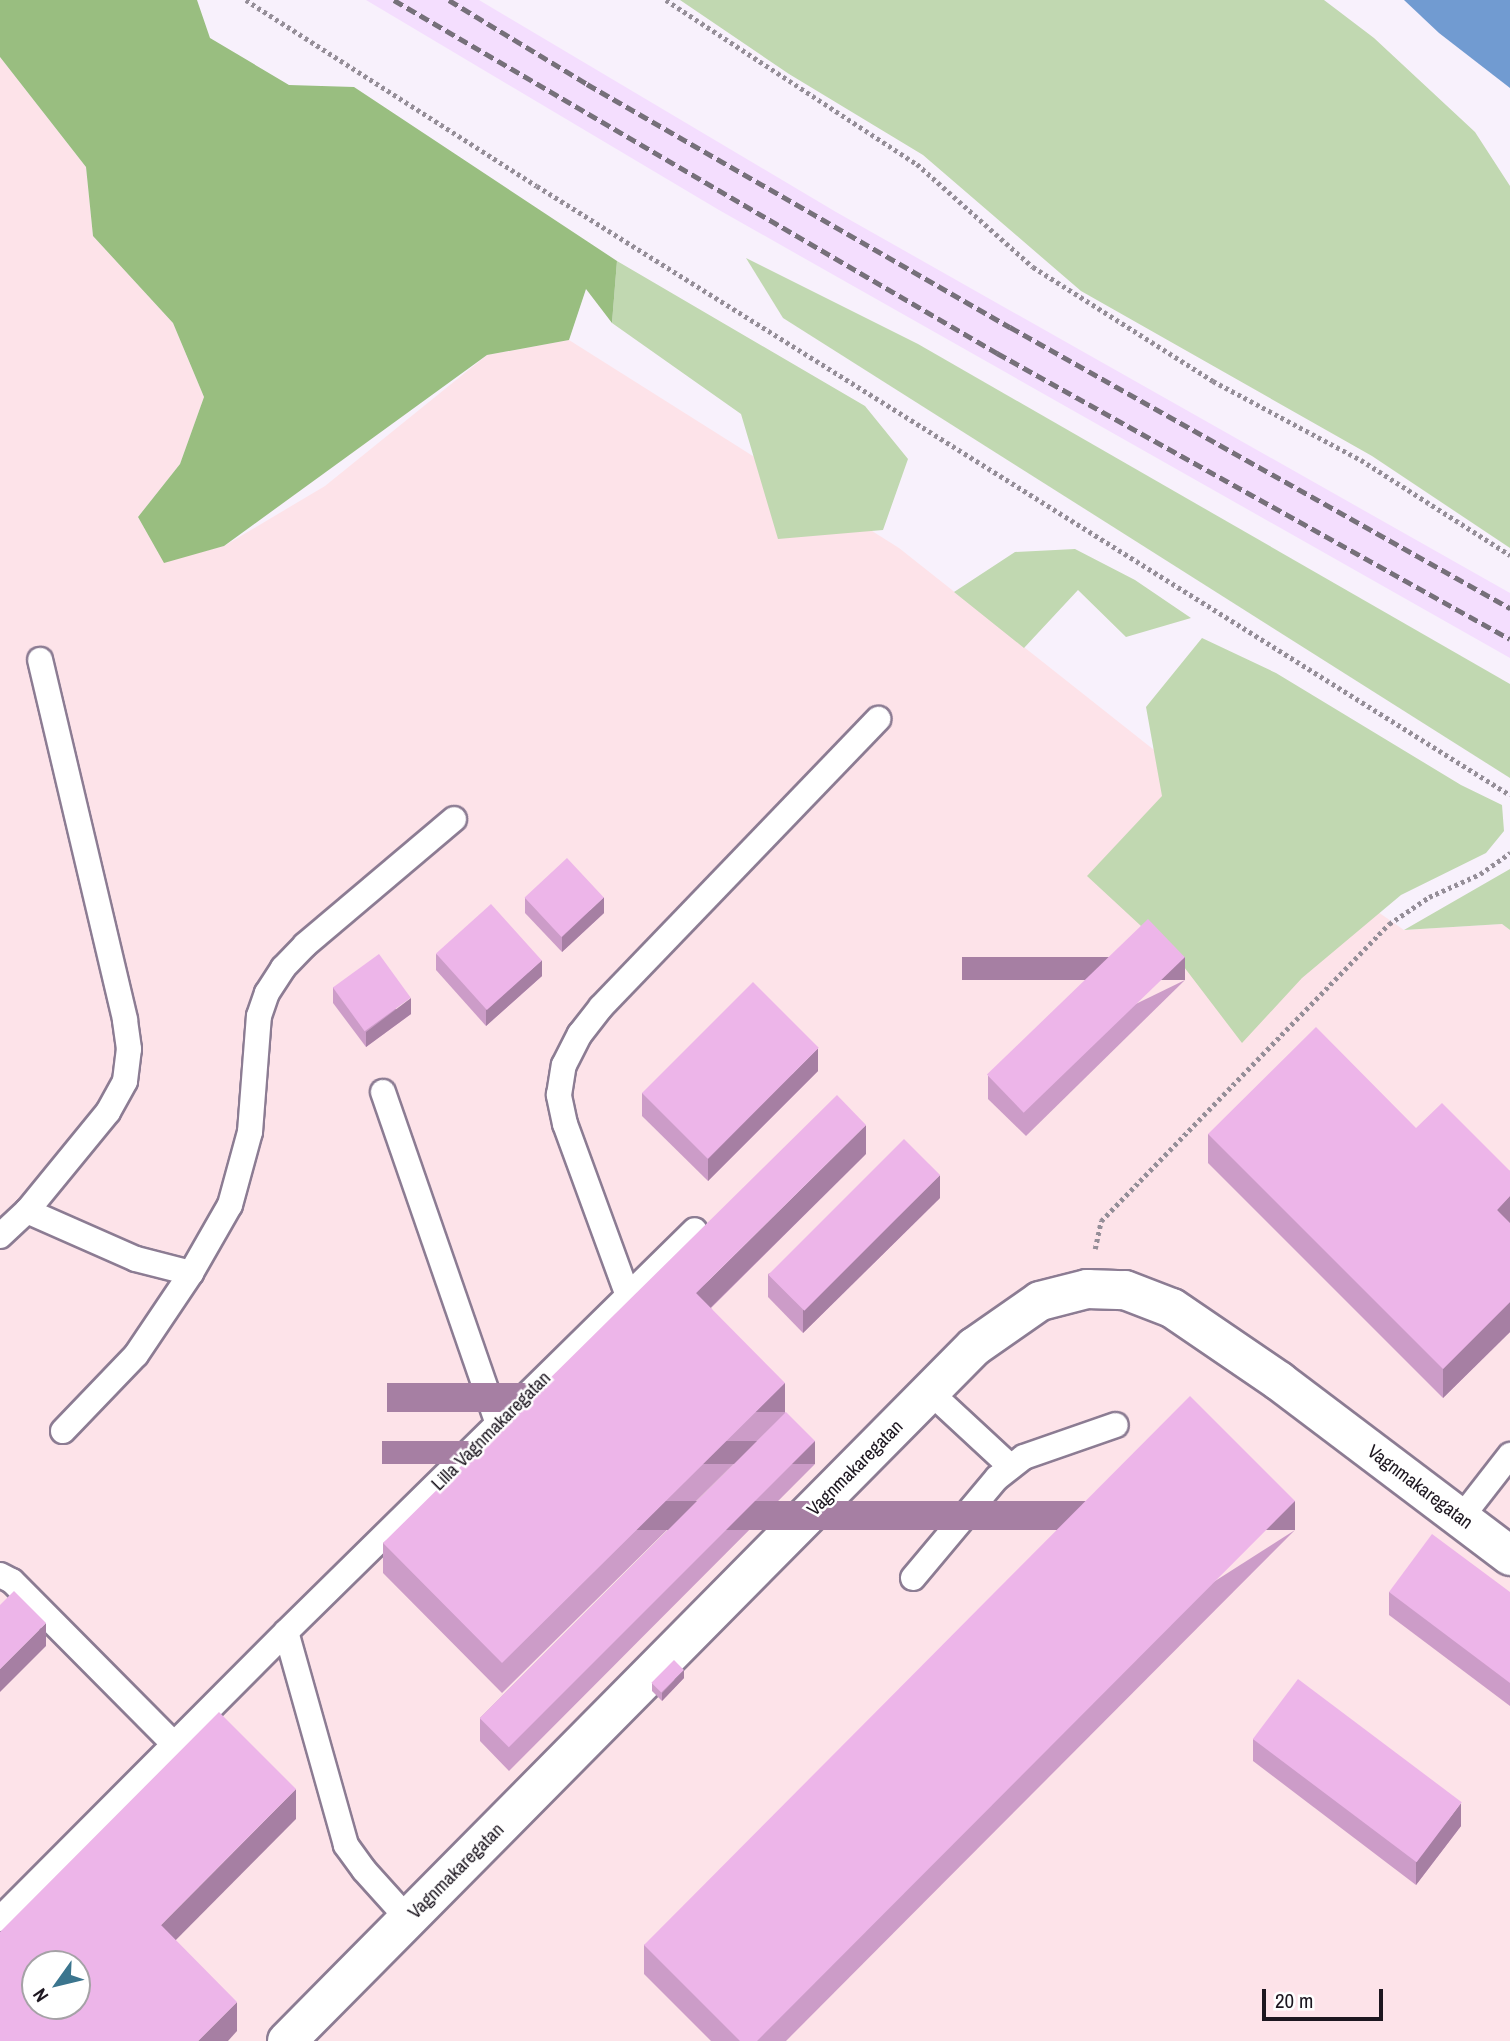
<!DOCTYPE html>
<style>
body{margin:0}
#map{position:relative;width:1510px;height:2041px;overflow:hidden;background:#f8f1fc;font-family:"Archivo Narrow",sans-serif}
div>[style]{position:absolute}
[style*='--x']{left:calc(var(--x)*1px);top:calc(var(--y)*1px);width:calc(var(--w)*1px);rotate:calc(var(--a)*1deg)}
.built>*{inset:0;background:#f4defe}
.industrial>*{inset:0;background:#fde3e9}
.green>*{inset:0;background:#c1d8b1}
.forest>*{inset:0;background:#99be80}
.water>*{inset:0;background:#719bd1}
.path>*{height:4.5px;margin-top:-2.25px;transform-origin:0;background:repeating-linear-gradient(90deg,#958e98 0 3.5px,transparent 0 7px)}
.roads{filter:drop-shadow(2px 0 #8c7c93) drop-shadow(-2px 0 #8c7c93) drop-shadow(0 2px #8c7c93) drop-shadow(0 -2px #8c7c93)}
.lane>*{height:24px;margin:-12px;padding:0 12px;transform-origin:12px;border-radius:12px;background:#fff}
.street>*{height:38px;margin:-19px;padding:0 19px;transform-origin:19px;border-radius:19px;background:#fff}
.rail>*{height:5px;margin-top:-2.5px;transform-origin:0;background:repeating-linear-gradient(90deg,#76707a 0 10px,transparent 0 15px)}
.wall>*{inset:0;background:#cc9cc8}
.shaded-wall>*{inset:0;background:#a67fa3;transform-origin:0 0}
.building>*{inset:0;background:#edb5e9;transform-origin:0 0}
span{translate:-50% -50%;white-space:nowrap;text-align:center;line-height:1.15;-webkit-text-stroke:5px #fff;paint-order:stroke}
.street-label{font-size:19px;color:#1d1720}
.north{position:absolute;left:21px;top:1950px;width:70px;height:70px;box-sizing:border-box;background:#fff;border:2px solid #a5a2a6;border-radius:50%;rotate:236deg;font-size:19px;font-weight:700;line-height:28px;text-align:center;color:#1d1720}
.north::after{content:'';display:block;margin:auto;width:24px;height:32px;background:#3b758e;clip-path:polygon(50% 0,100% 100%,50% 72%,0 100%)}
.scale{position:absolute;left:1262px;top:1989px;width:121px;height:32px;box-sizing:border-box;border:4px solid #1d1720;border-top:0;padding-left:9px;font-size:21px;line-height:24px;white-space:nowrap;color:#1d1720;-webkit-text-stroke:5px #fff;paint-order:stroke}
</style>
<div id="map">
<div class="built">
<i style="clip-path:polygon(366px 0,479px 0,836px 212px,1510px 593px,1510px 658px,719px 210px)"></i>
</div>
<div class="industrial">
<i style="clip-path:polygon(evenodd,0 57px,86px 167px,93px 236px,173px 323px,204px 397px,180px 464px,138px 517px,164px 562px,224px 546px,325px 486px,487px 355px,569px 340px,899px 548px,1221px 803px,1404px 930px,1502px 924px,1510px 930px,1510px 2041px,0 2041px,0 57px,35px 1964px,77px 1964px,77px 2006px,35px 2006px,35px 1964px)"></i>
</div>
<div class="green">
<i style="clip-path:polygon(680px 0,1324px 0,1374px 38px,1475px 132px,1510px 186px,1510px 548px,1372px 456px,1081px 291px,923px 155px,789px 74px)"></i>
<i style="clip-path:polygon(746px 258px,918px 344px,1510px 684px,1510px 778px,783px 318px)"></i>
<i style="clip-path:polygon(617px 261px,865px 406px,908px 459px,883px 530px,778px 539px,741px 414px,612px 323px)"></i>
<i style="clip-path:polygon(1075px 549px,1135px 580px,1191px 618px,1126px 637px,1078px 590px,1024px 648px,954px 592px,1015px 552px)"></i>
<i style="clip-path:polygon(1202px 638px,1276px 673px,1461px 785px,1502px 805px,1504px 831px,1486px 853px,1401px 895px,1302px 978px,1242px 1043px,1181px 963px,1087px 876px,1162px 796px,1146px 707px)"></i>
<i style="clip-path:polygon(1510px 869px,1510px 930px,1502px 924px,1404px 930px)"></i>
</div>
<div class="forest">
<i style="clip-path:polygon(0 0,197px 0,210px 38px,289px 85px,354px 87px,617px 261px,612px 323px,586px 289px,569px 340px,487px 355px,224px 546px,164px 563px,138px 517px,180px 464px,204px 397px,173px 323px,93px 236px,86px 167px,0 57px)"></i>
</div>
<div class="water">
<i style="clip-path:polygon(1404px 0,1510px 0,1510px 88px,1439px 33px)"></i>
</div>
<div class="path">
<i style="--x:246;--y:0;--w:345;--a:32.6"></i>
<i style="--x:537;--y:186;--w:1148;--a:32.04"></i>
<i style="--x:666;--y:0;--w:300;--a:33.2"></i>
<i style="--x:917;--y:164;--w:155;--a:41.6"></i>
<i style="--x:1033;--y:267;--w:213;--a:32.3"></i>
<i style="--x:1213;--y:381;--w:168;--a:28.1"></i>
<i style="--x:1361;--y:460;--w:177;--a:32.5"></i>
<i style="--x:1095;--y:1249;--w:29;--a:-78"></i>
<i style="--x:1101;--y:1221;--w:414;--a:-45.9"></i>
<i style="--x:1389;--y:924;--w:48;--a:-34"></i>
<i style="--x:1429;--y:897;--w:56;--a:-24.3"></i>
<i style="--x:1480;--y:874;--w:37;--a:-35"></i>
</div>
<div class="roads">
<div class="lane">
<i style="--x:383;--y:1092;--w:351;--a:70.9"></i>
<i style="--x:27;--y:1211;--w:119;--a:23.8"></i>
<i style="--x:136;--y:1259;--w:57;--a:14.3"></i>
<i style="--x:0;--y:1236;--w:37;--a:-43"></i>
<i style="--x:27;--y:1211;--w:128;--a:-50.7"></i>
<i style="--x:108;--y:1112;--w:35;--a:-61"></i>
<i style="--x:125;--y:1081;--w:32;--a:-83"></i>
<i style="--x:129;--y:1049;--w:30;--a:-98"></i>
<i style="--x:125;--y:1019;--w:369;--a:-103.3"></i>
<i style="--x:628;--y:1296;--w:183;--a:-110.1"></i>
<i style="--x:565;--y:1124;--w:30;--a:-102"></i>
<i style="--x:559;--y:1095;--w:30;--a:-81"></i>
<i style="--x:564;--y:1065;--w:35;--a:-63"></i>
<i style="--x:580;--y:1034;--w:34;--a:-52"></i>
<i style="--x:601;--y:1007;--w:400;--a:-46.1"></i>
<i style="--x:930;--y:1392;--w:110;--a:42.8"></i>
<i style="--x:63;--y:1431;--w:105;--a:-46.2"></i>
<i style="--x:136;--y:1355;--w:99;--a:-56.1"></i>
<i style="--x:191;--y:1273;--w:78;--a:-60.2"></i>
<i style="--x:230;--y:1205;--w:76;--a:-74.7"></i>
<i style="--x:250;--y:1132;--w:116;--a:-85.6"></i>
<i style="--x:259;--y:1016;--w:24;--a:-71"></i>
<i style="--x:267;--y:993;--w:30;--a:-57"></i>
<i style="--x:283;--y:968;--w:32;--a:-46"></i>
<i style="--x:305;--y:945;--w:195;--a:-40.2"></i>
<i style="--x:1461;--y:1518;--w:80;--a:-52.1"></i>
<i style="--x:0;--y:1575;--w:13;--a:27"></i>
<i style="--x:12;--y:1581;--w:230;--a:45.2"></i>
<i style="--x:913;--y:1578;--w:131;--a:-50"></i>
<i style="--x:997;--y:1478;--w:34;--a:-38"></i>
<i style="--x:1024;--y:1457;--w:97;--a:-19.2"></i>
<i style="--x:0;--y:1919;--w:405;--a:-45.1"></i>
<i style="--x:409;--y:1920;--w:67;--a:-132"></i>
<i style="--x:364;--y:1870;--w:31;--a:-126"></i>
<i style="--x:346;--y:1845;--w:221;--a:-105.7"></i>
<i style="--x:286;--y:1632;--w:573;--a:-44.51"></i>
</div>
<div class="street">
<i style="--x:287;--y:2041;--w:977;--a:-45.29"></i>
<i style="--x:974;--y:1347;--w:80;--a:-34.9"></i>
<i style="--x:1040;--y:1301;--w:49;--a:-14.3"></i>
<i style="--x:1087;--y:1289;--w:38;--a:2"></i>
<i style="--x:1125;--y:1290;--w:50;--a:21"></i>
<i style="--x:1172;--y:1308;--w:130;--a:34.3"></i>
<i style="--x:1279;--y:1381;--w:290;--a:37.1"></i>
</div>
</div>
<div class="rail">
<i style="--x:394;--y:0;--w:699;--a:30.34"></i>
<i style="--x:997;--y:353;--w:587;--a:29.14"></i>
<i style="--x:449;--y:0;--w:162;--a:31.3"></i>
<i style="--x:587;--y:84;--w:488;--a:29.9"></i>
<i style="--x:1010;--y:327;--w:574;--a:29.34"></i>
</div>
<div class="wall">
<i style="clip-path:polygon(525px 898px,604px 913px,562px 952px,525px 913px)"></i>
<i style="clip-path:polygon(436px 954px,542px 976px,486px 1026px,436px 970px)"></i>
<i style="clip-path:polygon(1185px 980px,1026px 1136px,988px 1099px,988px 1076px)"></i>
<i style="clip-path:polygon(333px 987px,411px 1014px,366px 1047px,333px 1003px)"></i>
<i style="clip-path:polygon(818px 1071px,708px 1181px,642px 1116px,642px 1093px)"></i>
<i style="clip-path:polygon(1416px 1128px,1510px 1171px,1510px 1332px,1443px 1398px,1208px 1163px,1208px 1134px)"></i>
<i style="clip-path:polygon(866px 1154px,711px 1308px,785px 1412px,815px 1464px,509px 1771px,480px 1741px,480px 1718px,774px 1424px,502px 1693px,383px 1573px,383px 1543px)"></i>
<i style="clip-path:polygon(940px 1198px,803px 1333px,768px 1297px,768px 1274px)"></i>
<i style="clip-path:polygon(1295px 1530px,786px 2041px,711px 2041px,644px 1974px,644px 1945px)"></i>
<i style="clip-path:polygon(1389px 1592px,1510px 1592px,1510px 1706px,1389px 1615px)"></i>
<i style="clip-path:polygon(684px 1678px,662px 1701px,652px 1691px,652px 1683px)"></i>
<i style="clip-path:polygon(1253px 1739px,1461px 1826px,1416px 1885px,1253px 1761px)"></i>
</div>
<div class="shaded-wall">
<i style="clip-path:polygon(604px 897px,604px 913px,562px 952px,562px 937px)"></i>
<i style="left:1185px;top:957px;width:23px;height:223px;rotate:90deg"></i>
<i style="clip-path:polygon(542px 960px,542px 976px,486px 1026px,486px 1010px)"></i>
<i style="clip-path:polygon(411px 998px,411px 1014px,366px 1047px,366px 1032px)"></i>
<i style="clip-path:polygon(818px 1048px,818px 1071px,708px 1181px,708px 1159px)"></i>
<i style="clip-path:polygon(866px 1125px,866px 1154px,696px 1322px,696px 1293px)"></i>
<i style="clip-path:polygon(940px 1175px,940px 1198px,803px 1333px,803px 1310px)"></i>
<i style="clip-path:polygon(1510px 1196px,1510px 1226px,1497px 1210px)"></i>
<i style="clip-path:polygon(1510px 1302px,1510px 1332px,1443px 1398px,1443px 1369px)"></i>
<i style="left:785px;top:1383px;width:29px;height:398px;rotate:90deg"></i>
<i style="left:815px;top:1441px;width:23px;height:433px;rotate:90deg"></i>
<i style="left:1295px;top:1501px;width:29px;height:762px;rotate:90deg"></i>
<i style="clip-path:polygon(46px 1623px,46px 1646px,0 1692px,0 1669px)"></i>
<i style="clip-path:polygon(684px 1670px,684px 1678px,662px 1701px,662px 1693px)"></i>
<i style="clip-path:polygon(296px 1789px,296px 1819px,161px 1955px,161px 1925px)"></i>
<i style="clip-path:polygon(1461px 1803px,1461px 1826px,1416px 1885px,1416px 1862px)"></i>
<i style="clip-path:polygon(237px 2002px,237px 2031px,228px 2041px,198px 2041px)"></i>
</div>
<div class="building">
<i style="left:567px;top:858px;width:54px;height:58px;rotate:47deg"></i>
<i style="left:491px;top:904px;width:76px;height:74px;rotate:48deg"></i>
<i style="left:1148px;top:919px;width:53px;height:224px;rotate:46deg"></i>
<i style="left:379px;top:954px;width:54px;height:57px;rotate:54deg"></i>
<i style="left:753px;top:982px;width:93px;height:157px;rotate:45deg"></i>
<i style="clip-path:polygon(1316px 1027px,1416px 1128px,1442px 1103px,1510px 1171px,1510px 1196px,1497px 1210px,1510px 1223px,1510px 1302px,1443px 1369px,1208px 1134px)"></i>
<i style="clip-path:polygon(837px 1095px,866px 1125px,696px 1293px,785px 1383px,502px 1663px,383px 1543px)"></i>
<i style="left:904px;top:1139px;width:51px;height:192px;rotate:45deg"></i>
<i style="clip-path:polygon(1190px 1396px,1295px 1501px,757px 2041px,740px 2041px,644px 1945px)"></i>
<i style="left:786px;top:1412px;width:41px;height:433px;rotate:45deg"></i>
<i style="clip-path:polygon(1432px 1534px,1510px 1592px,1510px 1683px,1389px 1592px)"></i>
<i style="clip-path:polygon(14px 1591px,46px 1623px,0 1669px,0 1605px)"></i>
<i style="left:674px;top:1660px;width:14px;height:32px;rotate:45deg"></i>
<i style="left:1298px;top:1679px;width:205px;height:75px;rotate:37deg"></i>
<i style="clip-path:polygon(evenodd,219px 1712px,296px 1789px,161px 1925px,237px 2002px,198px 2041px,0 2041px,0 1932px,219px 1712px,35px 1964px,77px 1964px,77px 2006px,35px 2006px,35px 1964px)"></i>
</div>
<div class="street-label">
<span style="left:491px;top:1431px;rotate:-45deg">Lilla Vagnmakaregatan</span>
<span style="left:855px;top:1468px;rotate:-45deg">Vagnmakaregatan</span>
<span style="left:1420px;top:1487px;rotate:37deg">Vagnmakaregatan</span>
<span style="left:456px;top:1871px;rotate:-45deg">Vagnmakaregatan</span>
</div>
<div class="north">N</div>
<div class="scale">20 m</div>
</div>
